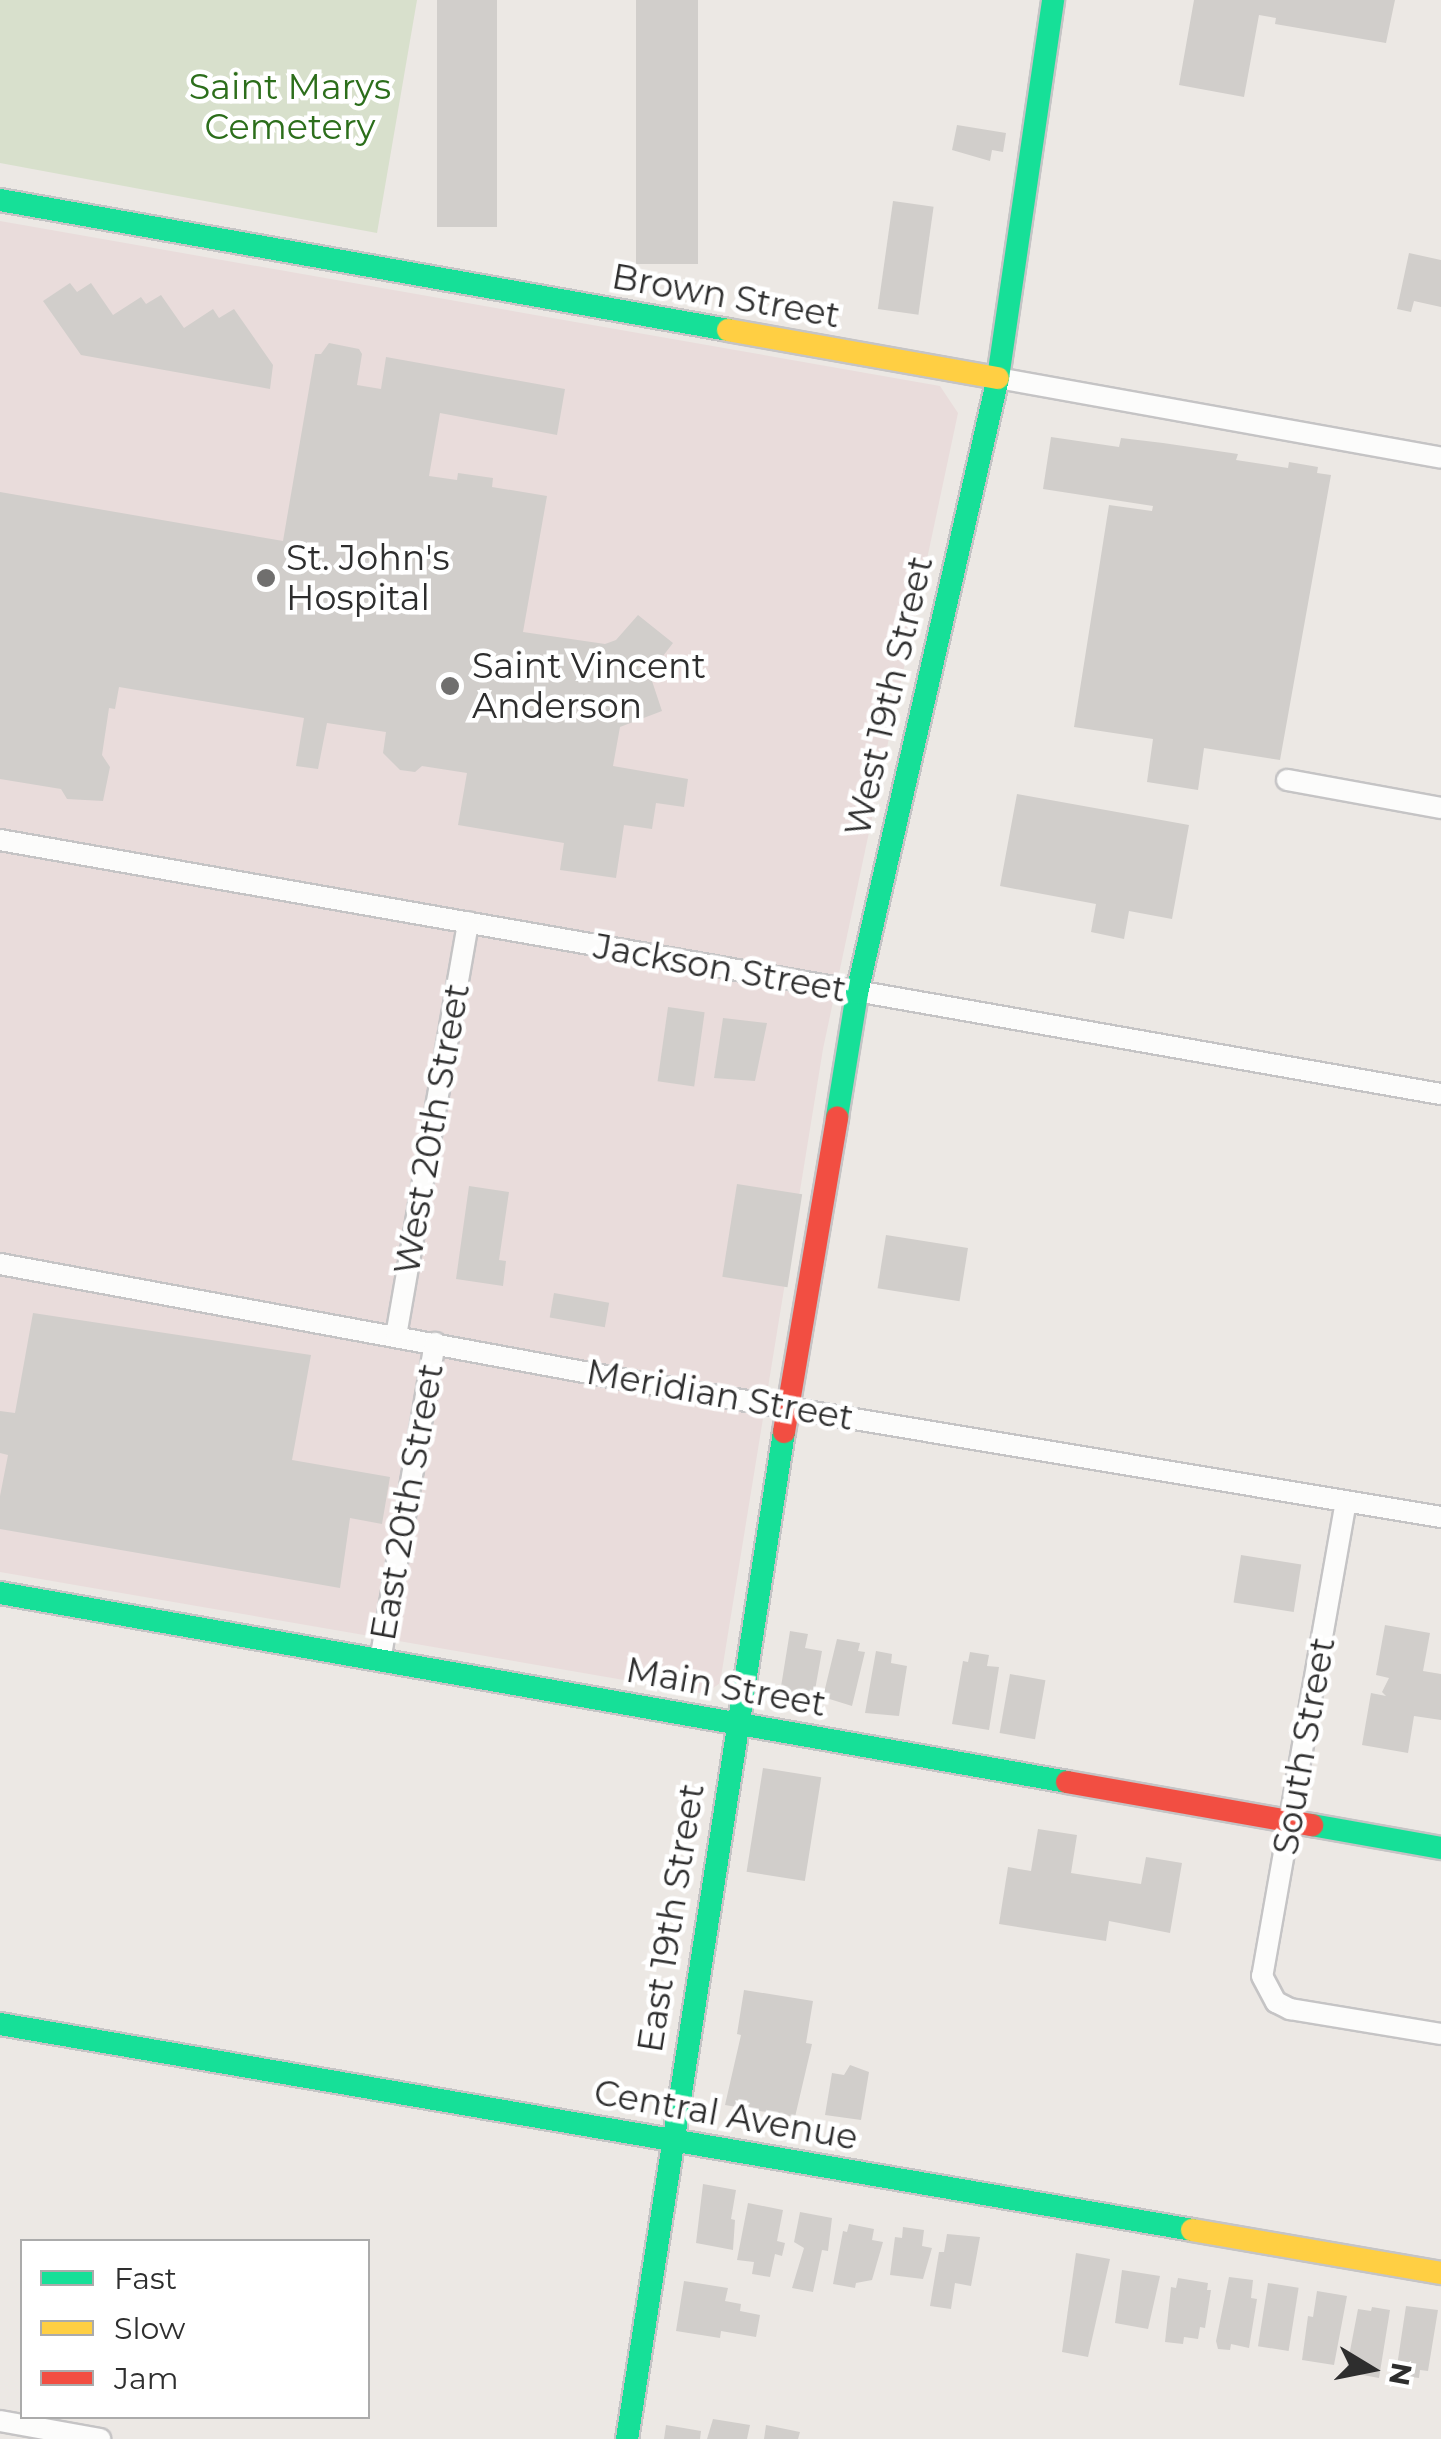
<!DOCTYPE html>
<style>
body{margin:0}
#map{position:relative;width:1441px;height:2439px;overflow:hidden;background:#ece8e4;font-family:Montserrat,sans-serif}
div>[style]{position:absolute}
[style*='--x']{left:calc(var(--x)*1px);top:calc(var(--y)*1px);width:calc(var(--w)*1px);rotate:calc(var(--a)*1deg)}
.medical>*{inset:0;background:#e9dcdb}
.cemetery>*{inset:0;background:#d8e0cc}
.building>*{inset:0;background:#d1cecb;transform-origin:0 0}
.roads{filter:drop-shadow(2px 0 #c5c4c5) drop-shadow(-2px 0 #c5c4c5) drop-shadow(0 2px #c5c4c5) drop-shadow(0 -2px #c5c4c5)}
.street>*{height:20px;margin:-10px;padding:0 10px;transform-origin:10px;border-radius:10px;background:#fcfcfb}
.fast>*{height:22px;margin:-11px;padding:0 11px;transform-origin:11px;border-radius:11px;background:#16e098}
.slow>*{height:22px;margin:-11px;padding:0 11px;transform-origin:11px;border-radius:11px;background:#ffcf43}
.jam>*{height:22px;margin:-11px;padding:0 11px;transform-origin:11px;border-radius:11px;background:#f24e42}
.dots>*{width:28px;height:28px;translate:-50% -50%;box-sizing:border-box;border:5px solid #fff;border-radius:50%}
span{translate:-50% -50%;white-space:nowrap;text-align:center;line-height:1.15;-webkit-text-stroke:9px #fff;paint-order:stroke}
.park-label{font-size:35px;color:#2c6e1b}
.street-label{font-size:35px;color:#2e2e2e}
.poi-label{font-size:35px;color:#2e2e2e}
.left{translate:0 -50%;text-align:left}
.legend{position:absolute;left:20px;top:2239px;width:350px;height:180px;box-sizing:border-box;background:#fff;border:2px solid #ababab;margin:0;padding:12px 18px;list-style:none;font-size:30px;color:#2e2e2e}
.legend li{display:flex;align-items:center;gap:20px;height:50px}
.legend b{width:50px;border:2px solid #ababab}
.north{position:absolute;left:1321px;top:2319px;width:100px;height:100px;-webkit-text-stroke:8px #fff;paint-order:stroke;rotate:100deg;font-size:28px;font-weight:700;line-height:40px;text-align:center;color:#2e2e2e}
.north::after{content:'';display:block;margin:auto;width:35px;height:45px;background:#2e2e2e;clip-path:polygon(50% 0,100% 100%,50% 72%,0 100%)}
</style>
<div id="map">
<div class="medical">
<i style="clip-path:polygon(0 221px,940px 386px,958px 413px,823px 1049px,720px 1683px,705px 1694px,0 1572px)"></i>
</div>
<div class="cemetery">
<i style="clip-path:polygon(0 0,417px 0,377px 233px,0 163px)"></i>
</div>
<div class="building">
<i style="left:437px;top:0;width:60px;height:227px"></i>
<i style="left:636px;top:0;width:62px;height:264px"></i>
<i style="clip-path:polygon(1194px 0,1395px 0,1386px 43px,1275px 24px,1276px 18px,1259px 15px,1244px 97px,1179px 85px)"></i>
<i style="clip-path:polygon(957px 125px,1006px 133px,1003px 152px,992px 150px,990px 161px,952px 150px)"></i>
<i style="left:893px;top:201px;width:41px;height:109px;rotate:8deg"></i>
<i style="clip-path:polygon(1409px 253px,1441px 260px,1441px 307px,1414px 301px,1411px 312px,1397px 309px)"></i>
<i style="clip-path:polygon(70px 283px,77px 292px,91px 283px,113px 315px,141px 297px,146px 304px,161px 295px,184px 328px,213px 309px,219px 318px,234px 309px,273px 365px,270px 389px,81px 355px,43px 301px)"></i>
<i style="clip-path:polygon(329px 343px,359px 349px,362px 354px,357px 385px,381px 389px,386px 357px,565px 389px,557px 435px,440px 413px,429px 476px,457px 480px,458px 473px,493px 478px,492px 487px,547px 496px,523px 632px,605px 644px,616px 640px,638px 615px,673px 643px,653px 669px,651px 678px,662px 711px,620px 727px,613px 766px,688px 779px,684px 807px,656px 803px,652px 829px,624px 825px,616px 878px,560px 870px,564px 843px,458px 825px,467px 773px,422px 766px,415px 772px,400px 770px,383px 753px,386px 732px,327px 723px,318px 769px,296px 766px,304px 718px,119px 687px,115px 709px,109px 708px,102px 755px,110px 767px,103px 801px,67px 799px,61px 789px,0 779px,0 492px,283px 541px,315px 354px,321px 354px)"></i>
<i style="clip-path:polygon(1051px 437px,1119px 447px,1121px 438px,1163px 443px,1238px 454px,1236px 460px,1288px 468px,1289px 462px,1318px 467px,1317px 473px,1331px 475px,1280px 760px,1204px 748px,1198px 790px,1147px 782px,1153px 739px,1074px 727px,1109px 505px,1152px 511px,1153px 506px,1043px 489px)"></i>
<i style="clip-path:polygon(1017px 794px,1189px 825px,1172px 919px,1129px 911px,1124px 939px,1091px 932px,1096px 904px,1000px 886px)"></i>
<i style="left:668px;top:1007px;width:37px;height:75px;rotate:8deg"></i>
<i style="clip-path:polygon(723px 1018px,767px 1023px,755px 1081px,714px 1078px)"></i>
<i style="left:737px;top:1184px;width:66px;height:94px;rotate:9deg"></i>
<i style="clip-path:polygon(469px 1186px,509px 1192px,499px 1260px,506px 1261px,503px 1286px,456px 1279px)"></i>
<i style="left:886px;top:1235px;width:83px;height:54px;rotate:9deg"></i>
<i style="left:554px;top:1293px;width:56px;height:25px;rotate:10deg"></i>
<i style="clip-path:polygon(33px 1313px,311px 1355px,292px 1460px,390px 1477px,382px 1524px,350px 1518px,340px 1588px,0 1529px,0 1496px,8px 1455px,0 1453px,0 1411px,15px 1413px)"></i>
<i style="left:1241px;top:1555px;width:61px;height:48px;rotate:9deg"></i>
<i style="clip-path:polygon(1385px 1625px,1430px 1633px,1423px 1671px,1441px 1674px,1441px 1720px,1414px 1716px,1408px 1753px,1362px 1745px,1371px 1693px,1386px 1696px,1382px 1692px,1389px 1678px,1376px 1675px)"></i>
<i style="clip-path:polygon(790px 1631px,808px 1634px,805px 1648px,822px 1651px,813px 1701px,779px 1699px)"></i>
<i style="clip-path:polygon(837px 1639px,860px 1643px,858px 1651px,865px 1652px,852px 1706px,823px 1697px)"></i>
<i style="clip-path:polygon(876px 1651px,892px 1654px,891px 1663px,907px 1666px,899px 1716px,865px 1713px)"></i>
<i style="clip-path:polygon(970px 1652px,989px 1655px,987px 1666px,999px 1667px,989px 1730px,952px 1724px,963px 1661px,968px 1662px)"></i>
<i style="left:1010px;top:1674px;width:36px;height:60px;rotate:10deg"></i>
<i style="left:763px;top:1768px;width:59px;height:105px;rotate:9deg"></i>
<i style="clip-path:polygon(1038px 1829px,1077px 1835px,1071px 1873px,1141px 1884px,1146px 1857px,1182px 1863px,1170px 1933px,1109px 1921px,1106px 1941px,999px 1924px,1008px 1867px,1031px 1871px)"></i>
<i style="clip-path:polygon(744px 1990px,813px 2001px,806px 2043px,812px 2044px,795px 2117px,725px 2105px,741px 2035px,737px 2034px)"></i>
<i style="clip-path:polygon(850px 2065px,869px 2072px,861px 2120px,825px 2115px,832px 2073px,844px 2075px)"></i>
<i style="clip-path:polygon(703px 2184px,736px 2190px,731px 2219px,735px 2220px,733px 2250px,696px 2243px)"></i>
<i style="clip-path:polygon(748px 2203px,783px 2210px,777px 2241px,785px 2243px,782px 2256px,775px 2254px,770px 2277px,752px 2274px,754px 2262px,737px 2260px)"></i>
<i style="clip-path:polygon(800px 2212px,832px 2218px,828px 2251px,822px 2250px,813px 2292px,792px 2288px,804px 2248px,794px 2242px)"></i>
<i style="clip-path:polygon(849px 2224px,874px 2229px,872px 2240px,883px 2242px,872px 2280px,856px 2283px,855px 2288px,833px 2284px,843px 2231px,847px 2232px)"></i>
<i style="clip-path:polygon(903px 2227px,924px 2230px,922px 2246px,932px 2248px,923px 2279px,890px 2275px,895px 2237px,902px 2238px)"></i>
<i style="clip-path:polygon(947px 2234px,980px 2237px,971px 2286px,955px 2283px,951px 2309px,930px 2306px,939px 2252px,944px 2252px)"></i>
<i style="clip-path:polygon(1076px 2253px,1110px 2259px,1088px 2357px,1062px 2352px)"></i>
<i style="clip-path:polygon(1122px 2270px,1160px 2276px,1148px 2329px,1115px 2323px)"></i>
<i style="clip-path:polygon(1229px 2277px,1253px 2280px,1251px 2298px,1257px 2299px,1249px 2348px,1231px 2344px,1230px 2350px,1218px 2349px,1216px 2341px)"></i>
<i style="clip-path:polygon(1178px 2278px,1208px 2283px,1207px 2290px,1211px 2290px,1205px 2328px,1200px 2327px,1198px 2339px,1184px 2337px,1183px 2344px,1165px 2342px,1171px 2287px,1176px 2288px)"></i>
<i style="clip-path:polygon(684px 2281px,728px 2288px,725px 2301px,741px 2304px,740px 2311px,760px 2315px,756px 2337px,721px 2331px,720px 2338px,676px 2331px)"></i>
<i style="left:1268px;top:2283px;width:31px;height:64px;rotate:9deg"></i>
<i style="clip-path:polygon(1317px 2291px,1347px 2296px,1334px 2365px,1302px 2360px,1308px 2316px,1313px 2317px)"></i>
<i style="clip-path:polygon(1406px 2306px,1438px 2310px,1428px 2371px,1420px 2370px,1419px 2378px,1403px 2376px,1405px 2368px,1397px 2366px)"></i>
<i style="clip-path:polygon(1372px 2307px,1390px 2310px,1379px 2378px,1346px 2372px,1358px 2309px,1371px 2311px)"></i>
<i style="clip-path:polygon(713px 2419px,750px 2425px,747px 2439px,707px 2439px)"></i>
<i style="clip-path:polygon(666px 2425px,701px 2431px,700px 2439px,664px 2439px)"></i>
<i style="clip-path:polygon(766px 2425px,800px 2432px,798px 2439px,764px 2439px)"></i>
</div>
<div class="roads">
<div class="street">
<i style="--x:998;--y:378;--w:450;--a:10.2"></i>
<i style="--x:1287;--y:780;--w:157;--a:10.3"></i>
<i style="--x:0;--y:840;--w:1463;--a:10"></i>
<i style="--x:0;--y:1264;--w:693;--a:10.48"></i>
<i style="--x:681;--y:1390;--w:771;--a:9.49"></i>
<i style="--x:396;--y:1336;--w:420;--a:-80.1"></i>
<i style="--x:1346;--y:1501;--w:482;--a:100"></i>
<i style="--x:1262;--y:1976;--w:30;--a:62"></i>
<i style="--x:1276;--y:2002;--w:16;--a:27"></i>
<i style="--x:1290;--y:2009;--w:153;--a:9.4"></i>
<i style="--x:380;--y:1661;--w:323;--a:-80.2"></i>
<i style="--x:0;--y:2421;--w:102;--a:10.2"></i>
</div>
<div class="fast">
<i style="--x:0;--y:200;--w:740;--a:10.12"></i>
<i style="--x:837;--y:1117;--w:126;--a:-80.8"></i>
<i style="--x:857;--y:993;--w:631;--a:-77.09"></i>
<i style="--x:998;--y:378;--w:382;--a:-81.7"></i>
<i style="--x:0;--y:1593;--w:1084;--a:10.04"></i>
<i style="--x:1312;--y:1825;--w:131;--a:10.1"></i>
<i style="--x:0;--y:2024;--w:1210;--a:9.8"></i>
<i style="--x:627;--y:2439;--w:1019;--a:-81.14"></i>
</div>
<div class="slow">
<i style="--x:728;--y:330;--w:274;--a:10.1"></i>
<i style="--x:1192;--y:2230;--w:253;--a:9.8"></i>
</div>
<div class="jam">
<i style="--x:784;--y:1432;--w:319;--a:-80.4"></i>
<i style="--x:1067;--y:1782;--w:249;--a:10"></i>
</div>
</div>
<div class="dots">
<i style="left:266px;top:578px;background:#706f6e"></i>
<i style="left:450px;top:686px;background:#706f6e"></i>
</div>
<div class="park-label">
<span style="left:290px;top:107px">Saint Marys<br>Cemetery</span>
</div>
<div class="street-label">
<span style="left:726px;top:296px;rotate:10deg">Brown Street</span>
<span style="left:889px;top:696px;rotate:-77deg">West 19th Street</span>
<span style="left:720px;top:968px;rotate:10deg">Jackson Street</span>
<span style="left:432px;top:1129px;rotate:-80deg">West 20th Street</span>
<span style="left:720px;top:1395px;rotate:10deg">Meridian Street</span>
<span style="left:407px;top:1502px;rotate:-80deg">East 20th Street</span>
<span style="left:726px;top:1687px;rotate:10deg">Main Street</span>
<span style="left:1304px;top:1746px;rotate:-80deg">South Street</span>
<span style="left:671px;top:1918px;rotate:-81deg">East 19th Street</span>
<span style="left:726px;top:2115px;rotate:10deg">Central Avenue</span>
</div>
<div class="poi-label">
<span class="left" style="left:286px;top:578px">St. John's<br>Hospital</span>
<span class="left" style="left:472px;top:686px">Saint Vincent<br>Anderson</span>
</div>
<ul class="legend">
<li><b style="height:12px;background:#16e098"></b>Fast</li>
<li><b style="height:12px;background:#ffcf43"></b>Slow</li>
<li><b style="height:12px;background:#f24e42"></b>Jam</li>
</ul>
<div class="north">N</div>
</div>
